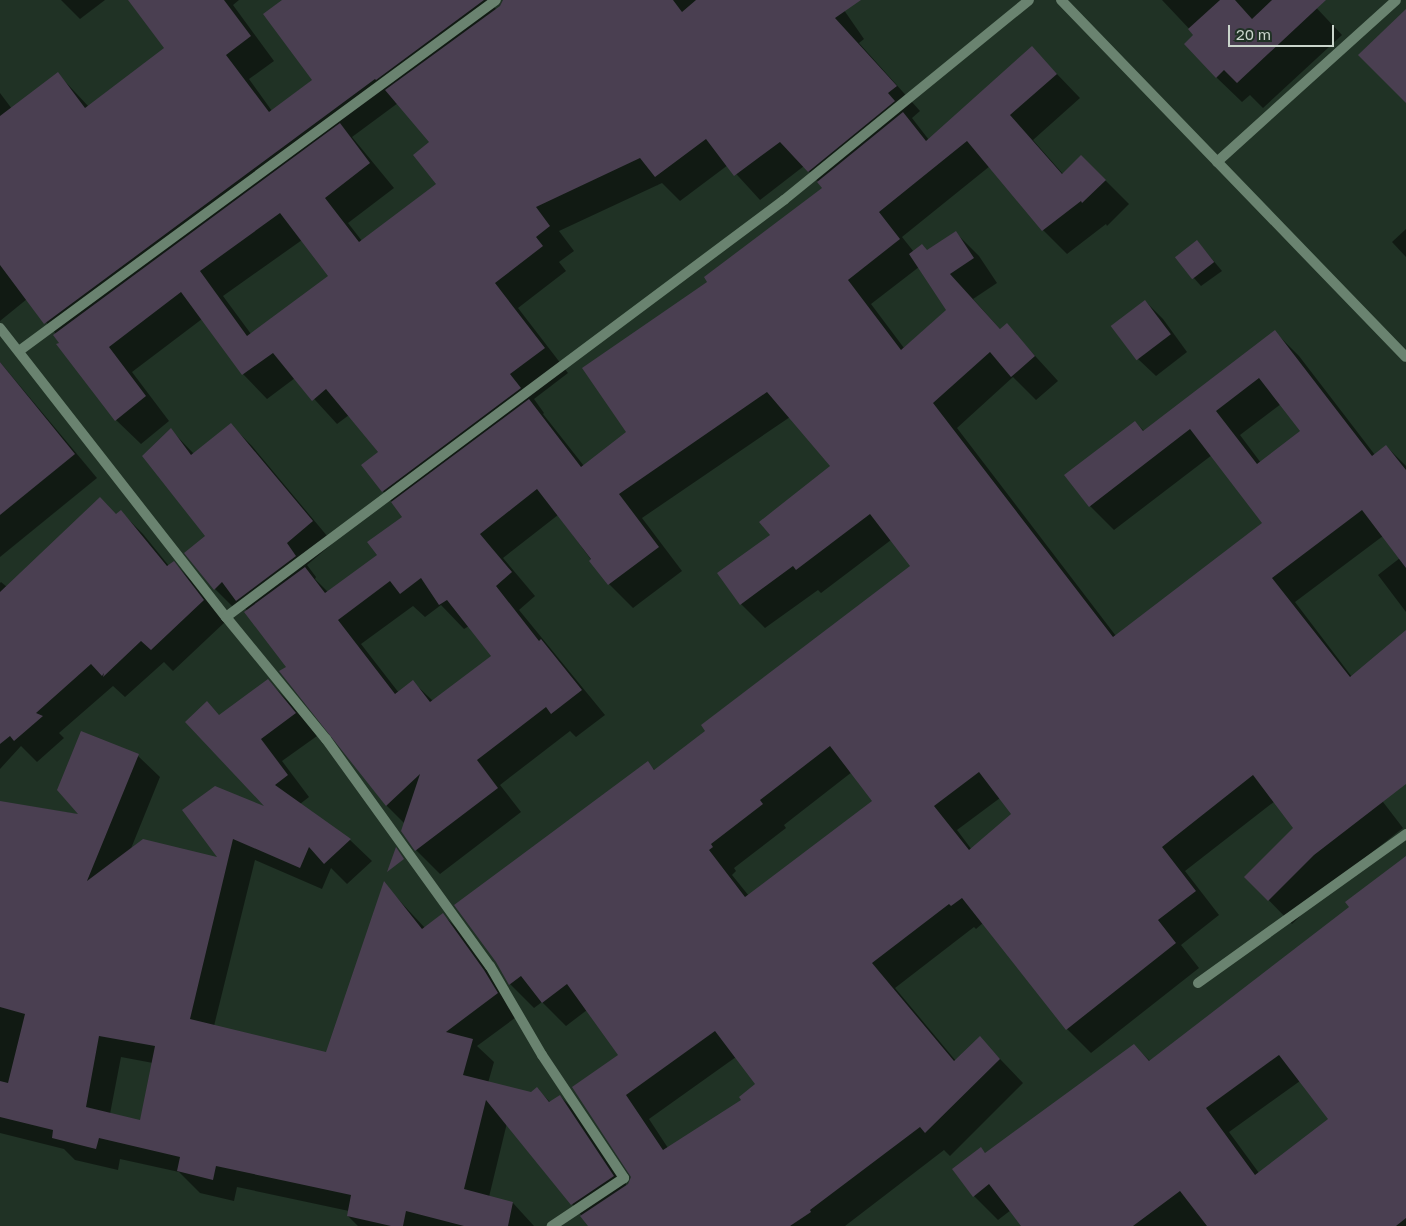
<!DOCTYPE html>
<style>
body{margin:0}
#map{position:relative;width:1406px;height:1226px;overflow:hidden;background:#203225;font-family:"Golos Text",sans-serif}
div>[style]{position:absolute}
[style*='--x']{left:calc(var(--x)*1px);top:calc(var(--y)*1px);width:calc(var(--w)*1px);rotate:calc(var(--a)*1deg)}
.shadow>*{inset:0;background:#0007}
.building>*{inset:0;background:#4a3f51;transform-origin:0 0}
.street>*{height:10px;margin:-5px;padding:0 5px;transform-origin:5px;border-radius:5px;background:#6a8370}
span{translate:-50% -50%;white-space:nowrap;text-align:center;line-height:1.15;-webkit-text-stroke:5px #203225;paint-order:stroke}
.scale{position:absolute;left:1228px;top:25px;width:106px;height:22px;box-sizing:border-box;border:2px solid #cad5cc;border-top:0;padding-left:6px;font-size:15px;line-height:18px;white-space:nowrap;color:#cad5cc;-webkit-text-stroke:4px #203225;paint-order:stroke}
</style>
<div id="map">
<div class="shadow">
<i style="clip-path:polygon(61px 0,105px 0,80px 19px)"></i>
<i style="clip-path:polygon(evenodd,129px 0,239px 0,233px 5px,274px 61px,249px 79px,272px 111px,314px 80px,284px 0,489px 0,499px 13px,515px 0,837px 0,864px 39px,859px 43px,920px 111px,912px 118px,929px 140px,1032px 48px,1080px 98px,1033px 140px,1063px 174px,1081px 156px,1129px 204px,1107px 226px,1106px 224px,1067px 254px,1043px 230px,990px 166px,902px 237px,914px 252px,927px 251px,955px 232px,979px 256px,997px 283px,973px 299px,1001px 330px,1007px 325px,1058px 381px,1036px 400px,1013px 377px,957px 428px,1116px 636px,1264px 523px,1212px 455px,1114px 530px,1090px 506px,1135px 422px,1145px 432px,1275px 332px,1299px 356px,1375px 455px,1386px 446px,1406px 466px,1406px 612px,1378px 575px,1400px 558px,1383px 536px,1295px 602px,1352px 677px,1406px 632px,1406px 755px,1337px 742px,1403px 828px,1338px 879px,1292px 924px,1246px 877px,1295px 828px,1275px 801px,1185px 871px,1219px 915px,1181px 945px,1199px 968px,1091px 1053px,1067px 1029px,983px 923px,976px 929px,974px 927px,895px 988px,956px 1061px,980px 1038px,1023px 1083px,950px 1156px,944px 1150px,845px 1226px,590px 1226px,507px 1123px,489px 1197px,513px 1203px,534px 1226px,358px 1226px,348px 1216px,349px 1211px,237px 1187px,234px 1201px,200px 1193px,179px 1172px,120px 1159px,118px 1170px,75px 1160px,64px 1149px,0 1133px,0 802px,82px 815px,138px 756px,160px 777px,130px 851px,220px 859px,184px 810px,269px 809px,219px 716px,268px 681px,290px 703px,317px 736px,282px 761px,309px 797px,300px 804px,350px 840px,372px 861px,347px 884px,331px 868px,322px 889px,255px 860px,214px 1026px,327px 1053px,384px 884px,425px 928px,443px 915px,465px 936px,519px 1015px,477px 1046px,494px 1062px,488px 1083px,531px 1094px,537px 1089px,551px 1103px,560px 1096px,582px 1118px,627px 1186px,632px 1178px,620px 1055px,587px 1010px,566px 1026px,542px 1002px,534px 1008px,510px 984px,497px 961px,647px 763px,656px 771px,912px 567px,891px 540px,821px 593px,818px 590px,765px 628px,741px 604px,771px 536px,832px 467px,790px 417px,642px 518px,682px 571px,633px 608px,609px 584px,558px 515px,503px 558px,535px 596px,519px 610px,605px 715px,576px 737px,570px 731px,500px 785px,521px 812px,440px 874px,416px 850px,405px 824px,387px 806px,281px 672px,288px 667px,248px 611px,241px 605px,236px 610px,215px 589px,186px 553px,206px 537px,171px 430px,194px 454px,231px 425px,252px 446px,333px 543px,307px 565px,316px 577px,315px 579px,328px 592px,379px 556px,404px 517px,383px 491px,379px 453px,349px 415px,337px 424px,295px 378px,267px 399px,243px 374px,202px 319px,132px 372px,169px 421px,141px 444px,116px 420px,58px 344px,60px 343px,56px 334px,27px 299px,0 321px,0 93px,12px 109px,58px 74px,89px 107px,166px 48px,129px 0,398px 103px,431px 143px,438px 184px,362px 241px,348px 223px,394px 188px,352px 137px,398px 103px,129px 0,728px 165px,760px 200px,804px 166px,824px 188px,709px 282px,628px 433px,584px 466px,543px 414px,544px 413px,534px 399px,568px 373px,518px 308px,566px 271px,559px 262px,574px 251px,559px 231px,662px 183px,680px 201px,728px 165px,129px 0,302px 240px,330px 276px,251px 334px,223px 296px,302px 240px,129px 0,919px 267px,947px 310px,904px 348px,871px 304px,919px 267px,129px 0,1281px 404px,1302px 432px,1261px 463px,1240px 435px,1281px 404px,129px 0,441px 605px,464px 629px,469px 626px,492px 656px,433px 701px,413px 682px,399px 693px,361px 644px,413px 606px,425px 617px,441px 605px,129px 0,852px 772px,874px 801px,749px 896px,732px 875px,736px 871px,734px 868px,786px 828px,784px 825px,852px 772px,129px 0,1000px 798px,1013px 814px,972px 850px,957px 830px,1000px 798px,129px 0,121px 1057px,153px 1063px,141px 1122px,110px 1114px,121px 1057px,129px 0,736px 1057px,757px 1084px,743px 1100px,668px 1148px,649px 1119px,736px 1057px)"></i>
<i style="clip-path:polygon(1162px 0,1309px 0,1342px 35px,1263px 108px,1250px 95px,1242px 102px,1216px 77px,1195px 35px)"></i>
<i style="clip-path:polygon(1406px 229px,1406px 257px,1392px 242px)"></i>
<i style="clip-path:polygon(1197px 241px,1222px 271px,1201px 286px,1193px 277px)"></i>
<i style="clip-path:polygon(1145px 301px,1163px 319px,1187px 352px,1156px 376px,1138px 359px,1113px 326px)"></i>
<i style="clip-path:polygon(0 362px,97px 478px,0 557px)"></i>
<i style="clip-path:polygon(121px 512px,143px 534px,169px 566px,174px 563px,195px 584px,225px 622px,173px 671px,164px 662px,125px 697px,113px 686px,59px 733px,64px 738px,37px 762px,21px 746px,0 769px,0 583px,1px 582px,7px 587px)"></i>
<i style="clip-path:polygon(evenodd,1406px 857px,1406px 1226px,1023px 1226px,1011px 1210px,998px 1220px,974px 1196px,954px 1169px,981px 1149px,986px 1154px,1134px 1046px,1150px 1061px,1350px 908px,1406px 857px,1300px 1081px,1330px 1120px,1259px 1173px,1229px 1132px,1300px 1081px)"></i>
</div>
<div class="building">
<i style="clip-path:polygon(128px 0,224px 0,251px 36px,226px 55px,269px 112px,312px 80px,263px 14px,282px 0,484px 0,376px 80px,375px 79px,44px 324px,0 265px,0 116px,58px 72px,85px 108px,164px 48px)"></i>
<i style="clip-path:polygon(evenodd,503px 0,673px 0,682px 12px,696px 0,861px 0,835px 18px,897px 86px,888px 93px,895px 101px,808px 172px,780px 142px,734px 176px,706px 139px,655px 177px,640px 158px,536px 207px,550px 226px,536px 237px,543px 246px,495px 283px,545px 348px,510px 374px,521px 388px,382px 492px,361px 465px,378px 452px,326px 389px,312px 401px,273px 353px,242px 375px,181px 292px,109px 347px,146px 396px,115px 421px,56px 344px,59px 343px,53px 335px,340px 123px,370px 163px,325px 198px,359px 242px,436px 184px,413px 155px,429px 142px,385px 90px,500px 6px,503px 0,280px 213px,328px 276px,247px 336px,200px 271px,280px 213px)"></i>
<i style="clip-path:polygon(1220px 0,1235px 0,1252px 19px,1272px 0,1326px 0,1237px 83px,1224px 70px,1216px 78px,1184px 44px,1193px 35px,1188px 29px)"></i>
<i style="clip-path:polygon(1406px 9px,1406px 103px,1358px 55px)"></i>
<i style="clip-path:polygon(evenodd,1032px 46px,1057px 74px,1010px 115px,1062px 174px,1081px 155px,1106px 180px,1082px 203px,1081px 201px,1042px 231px,967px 141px,879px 212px,900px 239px,848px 280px,901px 350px,946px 310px,909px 254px,922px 244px,927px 250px,956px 231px,974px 258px,950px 274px,1000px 329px,1007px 323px,1035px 356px,1011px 377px,990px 352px,933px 403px,1113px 637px,1262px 523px,1190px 429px,1089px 507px,1064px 475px,1135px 421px,1143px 431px,1275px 330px,1372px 456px,1386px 445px,1406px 470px,1406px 568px,1362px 510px,1272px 578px,1350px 677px,1406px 630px,1406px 784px,1314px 855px,1268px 901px,1244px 877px,1293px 828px,1253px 775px,1162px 847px,1196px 891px,1158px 920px,1176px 943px,1066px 1030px,962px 898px,951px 906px,949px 904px,872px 963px,954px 1061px,980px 1036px,1000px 1059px,925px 1133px,920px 1127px,810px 1210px,811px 1212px,790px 1226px,588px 1226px,580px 1216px,628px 1184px,631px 1177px,572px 1087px,618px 1055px,567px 984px,542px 1003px,521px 976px,509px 985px,496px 962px,454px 905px,648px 761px,654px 770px,705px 731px,701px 725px,910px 566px,870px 514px,796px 570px,793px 566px,740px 605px,717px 573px,770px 535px,759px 522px,830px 466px,767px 392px,619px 494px,659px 547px,608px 585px,589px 561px,591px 559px,537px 489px,480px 534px,512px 572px,496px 586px,539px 641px,541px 639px,582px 690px,551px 714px,546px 707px,477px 760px,498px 788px,415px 851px,401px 831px,420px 774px,386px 806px,279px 671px,286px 667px,244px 612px,305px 567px,325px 593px,377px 555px,367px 542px,402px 517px,391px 502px,529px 399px,581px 467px,626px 432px,582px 368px,707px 282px,704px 277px,822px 188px,817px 182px,903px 112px,926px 141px,1032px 46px,1259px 378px,1300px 431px,1257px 464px,1216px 411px,1259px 378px,1032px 46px,421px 578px,439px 605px,447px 600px,491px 656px,430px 702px,413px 680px,395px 694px,338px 620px,390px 581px,400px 594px,421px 578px,1032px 46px,830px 746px,872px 801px,745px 897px,709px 850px,713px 847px,711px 844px,763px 804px,760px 800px,830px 746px,1032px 46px,979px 772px,1011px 814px,969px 850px,934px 806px,979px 772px,1032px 46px,715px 1031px,755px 1084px,739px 1097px,741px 1100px,663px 1150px,626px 1095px,715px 1031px)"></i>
<i style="left:1197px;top:240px;width:28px;height:28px;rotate:52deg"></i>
<i style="left:1145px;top:300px;width:43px;height:43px;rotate:53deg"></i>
<i style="clip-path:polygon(0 362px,75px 454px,0 515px)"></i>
<i style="clip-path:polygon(231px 423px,313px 521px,287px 543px,296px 556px,236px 601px,222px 582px,214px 590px,184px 553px,205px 536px,142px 456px,171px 428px,191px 455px)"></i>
<i style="clip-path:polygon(100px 497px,116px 514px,121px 510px,167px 566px,174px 561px,204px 600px,151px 650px,141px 641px,103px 677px,104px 673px,102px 676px,91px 664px,36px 713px,43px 716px,14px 741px,10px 736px,0 744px,0 592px)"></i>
<i style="clip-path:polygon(evenodd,268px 679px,296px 713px,261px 739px,288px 775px,275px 785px,351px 839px,324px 864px,309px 847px,300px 868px,233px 839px,190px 1019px,326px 1052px,384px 881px,422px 929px,443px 913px,484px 970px,498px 993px,446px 1032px,473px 1039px,463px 1075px,531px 1092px,537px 1087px,549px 1102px,560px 1095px,614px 1176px,571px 1205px,486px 1100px,464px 1189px,513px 1202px,508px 1226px,464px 1226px,406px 1211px,403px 1226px,391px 1226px,347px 1216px,351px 1195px,216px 1166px,213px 1180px,177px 1171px,180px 1157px,99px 1138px,96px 1149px,52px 1138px,53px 1130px,0 1117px,0 1081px,8px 1083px,25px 1014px,0 1007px,0 801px,78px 814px,57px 790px,81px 731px,139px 754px,87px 881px,143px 839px,217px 857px,182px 810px,215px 786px,264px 806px,185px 722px,207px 701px,219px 715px,268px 679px,99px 1036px,155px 1046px,140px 1120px,86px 1107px,99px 1036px)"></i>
<i style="clip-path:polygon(396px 847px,404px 859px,387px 872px)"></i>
<i style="clip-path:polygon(evenodd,1406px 856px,1406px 1218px,1396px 1226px,1207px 1226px,1180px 1191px,1133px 1226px,1021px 1226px,989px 1184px,973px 1197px,952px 1169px,981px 1147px,985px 1153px,1134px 1044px,1149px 1061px,1349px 907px,1345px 902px,1406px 856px,1279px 1055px,1328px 1119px,1255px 1175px,1206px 1108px,1279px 1055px)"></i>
</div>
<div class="street">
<i style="--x:1061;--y:0;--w:496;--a:46"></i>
<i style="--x:1217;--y:162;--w:241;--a:-42.1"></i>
<i style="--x:0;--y:328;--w:367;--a:52"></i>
<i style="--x:226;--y:617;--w:158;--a:50.7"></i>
<i style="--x:326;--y:739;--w:280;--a:54.2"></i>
<i style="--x:490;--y:966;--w:103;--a:59.7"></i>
<i style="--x:542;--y:1055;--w:148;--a:56.3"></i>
<i style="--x:624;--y:1178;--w:87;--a:146.3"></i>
<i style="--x:19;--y:351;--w:592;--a:-36.35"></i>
<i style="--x:226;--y:617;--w:697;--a:-36.77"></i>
<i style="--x:784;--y:200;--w:316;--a:-39.2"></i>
<i style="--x:1198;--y:983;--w:256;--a:-35.6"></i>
</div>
<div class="scale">20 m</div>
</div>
